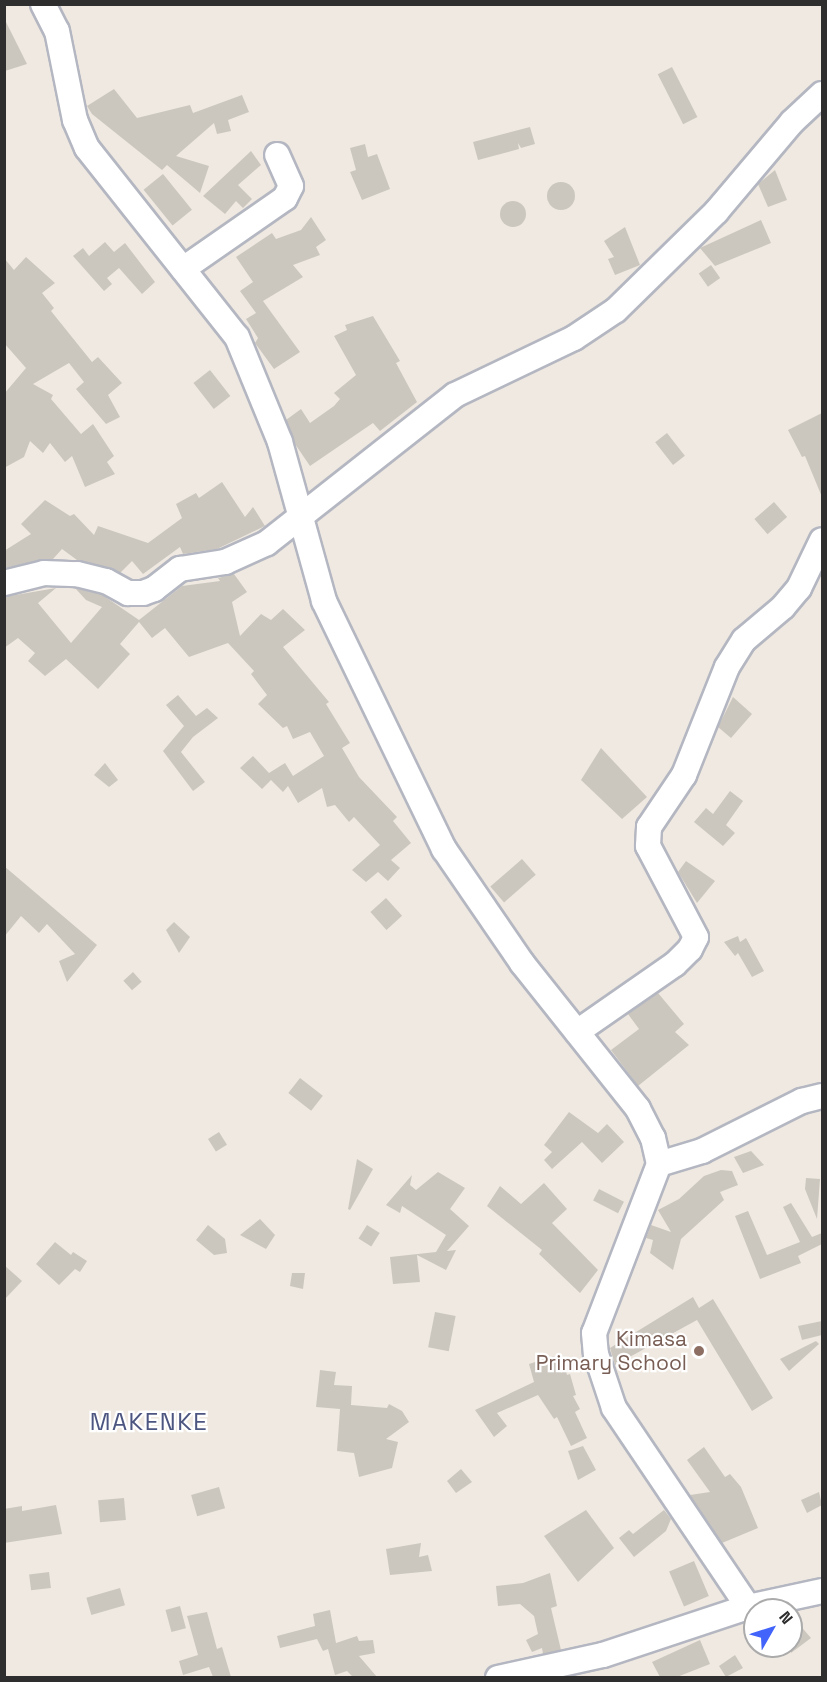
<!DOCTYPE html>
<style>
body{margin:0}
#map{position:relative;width:827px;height:1682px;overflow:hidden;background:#efe9e1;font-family:"Space Grotesk",sans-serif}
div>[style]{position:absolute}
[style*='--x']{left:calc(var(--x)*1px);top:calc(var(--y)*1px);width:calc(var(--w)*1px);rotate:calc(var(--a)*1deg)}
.building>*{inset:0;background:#cbc7bf;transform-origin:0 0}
.round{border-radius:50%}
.roads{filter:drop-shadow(2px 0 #b4b7c1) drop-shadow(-2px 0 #b4b7c1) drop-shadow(0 2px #b4b7c1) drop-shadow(0 -2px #b4b7c1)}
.minor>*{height:24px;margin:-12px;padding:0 12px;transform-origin:12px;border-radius:12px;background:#fff}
.dots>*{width:16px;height:16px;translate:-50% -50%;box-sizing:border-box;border:3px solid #fff;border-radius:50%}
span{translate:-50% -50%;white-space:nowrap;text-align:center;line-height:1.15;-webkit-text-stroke:4.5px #fff;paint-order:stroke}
.education-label{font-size:21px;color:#785e54}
.right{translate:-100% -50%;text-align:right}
.quarter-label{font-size:24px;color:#4d5680;letter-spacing:1.5px}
.frame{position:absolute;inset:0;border:6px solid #2e2e2e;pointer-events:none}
.north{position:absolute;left:743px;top:1598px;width:60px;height:60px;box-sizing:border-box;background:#fff;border:2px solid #ababab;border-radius:50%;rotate:51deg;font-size:16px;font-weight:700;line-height:24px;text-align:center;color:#2e2e2e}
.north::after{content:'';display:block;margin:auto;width:21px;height:27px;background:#4264fb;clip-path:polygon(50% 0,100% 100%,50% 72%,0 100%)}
</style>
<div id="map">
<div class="building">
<i style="clip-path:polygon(4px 18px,27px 64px,5px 71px,5px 49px)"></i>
<i style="left:672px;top:67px;width:56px;height:16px;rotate:63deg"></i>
<i style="clip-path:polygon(114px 89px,137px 118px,190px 105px,193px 113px,242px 95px,249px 112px,228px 120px,231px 131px,217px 134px,214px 123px,176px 156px,209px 166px,200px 193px,167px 165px,162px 170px,92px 114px,87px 106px)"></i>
<i style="clip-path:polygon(530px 127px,535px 144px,521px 148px,518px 143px,519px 149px,478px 160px,473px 142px)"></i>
<i style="clip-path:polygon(365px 144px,368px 157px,377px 154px,390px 189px,362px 200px,350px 172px,356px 170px,350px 148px)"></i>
<i style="clip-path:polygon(251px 151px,261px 165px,238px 185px,252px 199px,243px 208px,236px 201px,225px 214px,203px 196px)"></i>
<i style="clip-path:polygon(775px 170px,787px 200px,768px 207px,758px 184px)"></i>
<i style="left:163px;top:174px;width:46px;height:25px;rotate:51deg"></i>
<i class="round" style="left:547px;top:182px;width:28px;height:28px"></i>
<i class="round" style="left:500px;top:201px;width:26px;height:26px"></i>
<i style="clip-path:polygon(311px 217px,326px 240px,316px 247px,320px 255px,293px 265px,303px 277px,263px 301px,300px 352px,274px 369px,255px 343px,258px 338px,246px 319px,256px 313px,240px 291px,253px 282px,236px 257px,272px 233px,276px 239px,301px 230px)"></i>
<i style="clip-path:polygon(761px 220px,771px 243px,715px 266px,700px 248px)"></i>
<i style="clip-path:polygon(625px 227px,640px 265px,615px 275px,608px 259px,614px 257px,604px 241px)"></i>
<i style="clip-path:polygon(105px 242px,114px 252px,125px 243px,155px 282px,142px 294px,119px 268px,107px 278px,112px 284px,104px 291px,73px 256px,83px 248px,89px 256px)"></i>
<i style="clip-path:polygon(26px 257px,55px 283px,42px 293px,54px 308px,51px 311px,92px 362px,98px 357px,122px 383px,108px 395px,120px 417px,106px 424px,76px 389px,84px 382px,69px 363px,33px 384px,53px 395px,51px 399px,81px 434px,93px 424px,114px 456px,107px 462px,115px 474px,85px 487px,72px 456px,65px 462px,50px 443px,43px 453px,30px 441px,24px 457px,4px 468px,4px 394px,26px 368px,4px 343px,4px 258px,14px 270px)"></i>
<i style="left:711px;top:265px;width:16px;height:15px;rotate:55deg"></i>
<i style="clip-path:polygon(373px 316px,400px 361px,396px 363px,417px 402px,380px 431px,373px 423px,310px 466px,295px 444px,286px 420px,301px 409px,310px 423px,334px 406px,340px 399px,334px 393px,356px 375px,334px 336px,347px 330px,345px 325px)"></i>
<i style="left:210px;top:370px;width:33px;height:21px;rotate:52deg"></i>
<i style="clip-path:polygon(822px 413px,822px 497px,805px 456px,802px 457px,788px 430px)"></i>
<i style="left:667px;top:433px;width:29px;height:15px;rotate:52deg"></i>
<i style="clip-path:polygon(222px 482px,245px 517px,253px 507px,265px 526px,217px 549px,183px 554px,180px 547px,143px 574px,132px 561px,120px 573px,77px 560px,62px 549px,53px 559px,4px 568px,4px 551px,31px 534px,21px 524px,45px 500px,70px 516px,74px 514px,94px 535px,98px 526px,148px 543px,182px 518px,176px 504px,196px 493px,199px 498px)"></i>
<i style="left:774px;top:502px;width:20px;height:26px;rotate:49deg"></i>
<i style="clip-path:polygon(234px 574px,247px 592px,232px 602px,240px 636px,261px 614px,271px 620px,283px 609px,305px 630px,283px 647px,329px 702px,326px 704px,350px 743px,342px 748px,359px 777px,397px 817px,393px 821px,411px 843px,391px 860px,400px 868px,388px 881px,378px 872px,366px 882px,352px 870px,380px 845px,354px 817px,349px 822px,335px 805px,327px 807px,322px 788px,298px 803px,288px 786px,283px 792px,271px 780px,262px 789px,240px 768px,253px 756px,269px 773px,285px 763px,293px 776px,324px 756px,310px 732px,293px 739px,287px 726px,283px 728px,258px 704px,267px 695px,251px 674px,254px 671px,228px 643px,189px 657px,165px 628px,152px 638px,139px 622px,120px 644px,130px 654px,98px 689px,66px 659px,45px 676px,28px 661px,35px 653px,18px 638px,4px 648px,4px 597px,56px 588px,38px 603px,71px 643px,102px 607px,86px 600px,75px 588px,101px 594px,139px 620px,182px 586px,220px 581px,218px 578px)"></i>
<i style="clip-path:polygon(178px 695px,196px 716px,207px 708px,218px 718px,193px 737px,181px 752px,205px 782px,193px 791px,163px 751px,184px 726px,166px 705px)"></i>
<i style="clip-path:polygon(733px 697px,752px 714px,731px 738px,718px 727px)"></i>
<i style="clip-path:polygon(601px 748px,647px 797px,622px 819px,581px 780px)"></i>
<i style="clip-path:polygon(105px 763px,118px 780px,109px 787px,94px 775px)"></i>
<i style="clip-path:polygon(730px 791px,743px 801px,726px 825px,735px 833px,723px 846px,694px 822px,706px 808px,713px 814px)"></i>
<i style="left:522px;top:859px;width:21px;height:42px;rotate:49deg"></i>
<i style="clip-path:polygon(686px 861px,715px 881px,697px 903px,678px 872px)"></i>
<i style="clip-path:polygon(4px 866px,97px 945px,67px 982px,59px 961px,75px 954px,47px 924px,39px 933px,21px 916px,4px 937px)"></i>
<i style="left:386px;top:898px;width:24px;height:21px;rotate:48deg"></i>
<i style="clip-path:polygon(174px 922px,190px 937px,179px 953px,166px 930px)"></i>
<i style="clip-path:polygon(738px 936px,740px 942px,746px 938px,764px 971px,752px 977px,738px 953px,735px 956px,724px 942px)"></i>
<i style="left:133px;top:972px;width:13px;height:13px;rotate:48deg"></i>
<i style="clip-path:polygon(658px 993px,684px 1024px,675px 1032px,689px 1045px,638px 1086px,611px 1050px,639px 1029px,628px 1014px)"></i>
<i style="left:300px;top:1078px;width:29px;height:19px;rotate:38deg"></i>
<i style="clip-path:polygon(569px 1112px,598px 1133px,607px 1124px,624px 1142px,602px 1163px,582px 1142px,552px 1169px,544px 1160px,552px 1152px,544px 1145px)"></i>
<i style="left:219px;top:1132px;width:15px;height:13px;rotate:58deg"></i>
<i style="clip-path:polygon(751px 1151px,764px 1165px,743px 1173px,734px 1157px)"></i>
<i style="clip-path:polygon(357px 1159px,373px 1169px,350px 1210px,348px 1209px)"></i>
<i style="clip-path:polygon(721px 1170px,732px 1171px,738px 1185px,720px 1192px,724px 1200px,681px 1239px,673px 1270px,650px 1253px,653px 1240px,646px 1238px,651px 1225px,671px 1232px,658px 1210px,679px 1199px,704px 1176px)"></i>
<i style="clip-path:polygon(438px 1172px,465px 1188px,450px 1209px,469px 1226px,447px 1251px,456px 1250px,446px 1270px,417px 1255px,420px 1282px,393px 1284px,390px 1257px,436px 1252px,446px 1235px,402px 1206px,400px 1213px,386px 1205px,412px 1175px,410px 1185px,416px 1190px)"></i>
<i style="clip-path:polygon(806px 1178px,820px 1179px,817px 1219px,805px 1189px)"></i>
<i style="clip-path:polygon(544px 1183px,567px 1209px,552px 1223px,598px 1270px,580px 1293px,539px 1254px,542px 1250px,487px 1206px,500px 1186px,521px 1204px)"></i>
<i style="left:599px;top:1189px;width:28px;height:13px;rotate:27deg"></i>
<i style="clip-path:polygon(791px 1203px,812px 1237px,822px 1233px,822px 1244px,798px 1256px,801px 1263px,760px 1279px,735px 1216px,748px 1211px,767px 1255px,800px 1242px,783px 1207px)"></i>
<i style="clip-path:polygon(260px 1219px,275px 1235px,266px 1249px,240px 1235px)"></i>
<i style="clip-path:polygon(208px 1225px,225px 1239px,227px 1253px,214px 1255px,196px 1240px)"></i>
<i style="left:367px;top:1225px;width:15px;height:16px;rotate:32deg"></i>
<i style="clip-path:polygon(55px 1242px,71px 1255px,73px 1252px,87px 1261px,80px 1272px,75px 1269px,59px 1285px,36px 1264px)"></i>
<i style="clip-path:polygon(4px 1265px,22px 1281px,4px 1300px)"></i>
<i style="clip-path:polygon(292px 1273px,305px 1273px,303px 1289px,290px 1286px)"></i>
<i style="clip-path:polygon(693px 1297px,699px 1308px,713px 1299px,773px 1398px,752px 1411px,697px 1320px,615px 1365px,610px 1348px)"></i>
<i style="left:435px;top:1312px;width:21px;height:36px;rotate:11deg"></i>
<i style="clip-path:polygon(822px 1321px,822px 1335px,802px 1340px,798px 1326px)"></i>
<i style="clip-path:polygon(816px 1341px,819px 1344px,789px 1371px,780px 1359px)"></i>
<i style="clip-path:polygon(554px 1356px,558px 1366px,564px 1364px,567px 1375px,570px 1374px,576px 1395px,573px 1396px,580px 1409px,575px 1412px,587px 1438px,571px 1446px,557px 1417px,554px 1419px,538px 1395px,497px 1413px,507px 1426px,494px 1437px,475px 1410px,534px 1382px,529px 1364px)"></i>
<i style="clip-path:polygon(320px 1370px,336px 1372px,334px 1385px,352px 1386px,351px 1405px,387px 1408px,389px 1404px,402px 1411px,409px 1422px,386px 1439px,398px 1442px,392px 1468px,359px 1477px,354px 1453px,337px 1451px,340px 1409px,316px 1407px)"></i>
<i style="clip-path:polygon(583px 1446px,596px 1470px,578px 1480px,568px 1451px)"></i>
<i style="clip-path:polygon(704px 1447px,725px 1477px,730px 1474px,741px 1487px,758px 1528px,722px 1543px,690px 1495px,710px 1492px,687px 1460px)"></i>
<i style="clip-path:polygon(461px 1469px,472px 1482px,456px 1493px,447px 1481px)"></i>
<i style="left:219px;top:1487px;width:22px;height:29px;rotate:74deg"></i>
<i style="clip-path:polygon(819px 1492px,822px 1505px,807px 1513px,801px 1500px)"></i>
<i style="left:124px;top:1498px;width:22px;height:26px;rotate:85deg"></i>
<i style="clip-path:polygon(56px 1505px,62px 1534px,4px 1543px,4px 1509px,22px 1506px,22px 1511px)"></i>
<i style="clip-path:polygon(586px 1510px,614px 1548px,578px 1582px,544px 1536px)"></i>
<i style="clip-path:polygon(664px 1510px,671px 1519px,666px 1531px,634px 1557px,619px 1538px,629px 1530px,633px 1534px)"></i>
<i style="clip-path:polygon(421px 1543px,419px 1557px,428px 1555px,432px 1571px,390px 1575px,386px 1549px)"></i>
<i style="left:694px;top:1561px;width:38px;height:27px;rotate:67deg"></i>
<i style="left:49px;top:1572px;width:16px;height:20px;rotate:83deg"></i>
<i style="clip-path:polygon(550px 1573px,557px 1606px,551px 1608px,561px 1650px,543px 1654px,542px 1648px,532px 1652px,526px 1640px,538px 1634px,534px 1616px,520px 1604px,498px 1606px,496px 1586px,523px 1583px)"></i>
<i style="left:120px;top:1588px;width:18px;height:35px;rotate:74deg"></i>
<i style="left:180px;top:1606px;width:23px;height:15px;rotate:75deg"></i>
<i style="clip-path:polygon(330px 1610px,336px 1643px,357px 1636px,359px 1641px,373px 1640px,375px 1653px,359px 1656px,377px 1677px,353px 1677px,347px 1671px,335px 1675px,328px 1649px,323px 1651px,317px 1639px,280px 1648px,277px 1636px,315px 1626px,313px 1614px)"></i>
<i style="clip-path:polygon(207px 1612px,217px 1649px,222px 1647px,231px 1677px,213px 1677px,209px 1667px,183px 1675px,179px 1661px,198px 1655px,187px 1616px)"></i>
<i style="clip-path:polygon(791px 1615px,811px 1638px,791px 1653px)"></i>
<i style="clip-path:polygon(700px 1640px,710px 1664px,677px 1677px,660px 1677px,652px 1662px)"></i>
<i style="clip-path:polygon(735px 1655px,743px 1668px,726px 1677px,719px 1666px)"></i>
</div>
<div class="roads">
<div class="minor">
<i style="--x:43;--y:4;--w:30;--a:63"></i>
<i style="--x:57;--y:31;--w:91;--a:78.6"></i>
<i style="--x:75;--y:120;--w:30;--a:67"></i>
<i style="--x:87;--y:148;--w:241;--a:51.6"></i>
<i style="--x:237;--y:337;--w:113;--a:67.7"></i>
<i style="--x:280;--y:442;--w:165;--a:74.5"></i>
<i style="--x:324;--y:601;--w:276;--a:64.2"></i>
<i style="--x:444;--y:849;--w:138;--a:55.6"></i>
<i style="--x:522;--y:963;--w:186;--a:51.5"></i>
<i style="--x:638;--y:1109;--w:33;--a:63"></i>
<i style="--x:653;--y:1138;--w:27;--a:77"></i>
<i style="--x:659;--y:1164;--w:181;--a:111"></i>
<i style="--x:594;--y:1333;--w:21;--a:85"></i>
<i style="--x:596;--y:1354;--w:57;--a:71.6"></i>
<i style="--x:614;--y:1408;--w:240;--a:56"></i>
<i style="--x:183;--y:269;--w:124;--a:-34.8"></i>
<i style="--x:285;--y:198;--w:13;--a:-63"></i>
<i style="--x:291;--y:186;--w:34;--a:-114"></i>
<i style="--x:4;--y:583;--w:41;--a:-14"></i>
<i style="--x:44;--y:573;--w:33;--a:2"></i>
<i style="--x:77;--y:574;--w:30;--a:14"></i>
<i style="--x:106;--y:581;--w:25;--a:29"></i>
<i style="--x:128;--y:593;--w:15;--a:0"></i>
<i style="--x:143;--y:593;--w:12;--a:-20"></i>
<i style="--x:154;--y:589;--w:33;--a:-38"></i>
<i style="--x:180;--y:569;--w:46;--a:-8.8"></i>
<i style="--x:225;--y:562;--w:46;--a:-24.3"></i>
<i style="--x:267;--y:543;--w:239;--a:-38.2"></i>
<i style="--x:455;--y:395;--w:132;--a:-25.6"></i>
<i style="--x:574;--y:338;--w:50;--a:-33.7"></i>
<i style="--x:616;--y:310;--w:140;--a:-44.4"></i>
<i style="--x:716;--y:212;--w:118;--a:-49.8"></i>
<i style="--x:792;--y:122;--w:41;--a:-43"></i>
<i style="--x:577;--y:1032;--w:119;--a:-34.8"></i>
<i style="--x:675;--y:964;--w:21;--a:-45"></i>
<i style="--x:690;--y:949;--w:13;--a:-63"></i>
<i style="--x:696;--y:937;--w:103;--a:-117.8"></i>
<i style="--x:648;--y:846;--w:19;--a:-87"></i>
<i style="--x:649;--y:827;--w:63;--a:-56.1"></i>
<i style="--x:684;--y:775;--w:116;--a:-68.3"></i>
<i style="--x:727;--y:667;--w:32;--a:-58"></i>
<i style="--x:744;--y:640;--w:51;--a:-40.2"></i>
<i style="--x:783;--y:607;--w:25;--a:-50"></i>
<i style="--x:799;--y:588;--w:53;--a:-64.4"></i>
<i style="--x:659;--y:1164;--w:45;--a:-16.8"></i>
<i style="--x:702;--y:1151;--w:112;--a:-26.6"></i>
<i style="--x:802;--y:1101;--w:21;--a:-14"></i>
<i style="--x:498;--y:1678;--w:107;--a:-12.4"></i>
<i style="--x:603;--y:1655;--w:153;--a:-18.3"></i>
<i style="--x:748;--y:1607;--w:76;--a:-12.2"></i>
</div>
</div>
<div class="dots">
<i style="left:699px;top:1351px;background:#8d6e63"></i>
</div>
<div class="education-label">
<span class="right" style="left:687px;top:1351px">Kimasa<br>Primary School</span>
</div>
<div class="quarter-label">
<span style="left:149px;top:1422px">MAKENKE</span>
</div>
<div class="frame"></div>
<div class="north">N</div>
</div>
